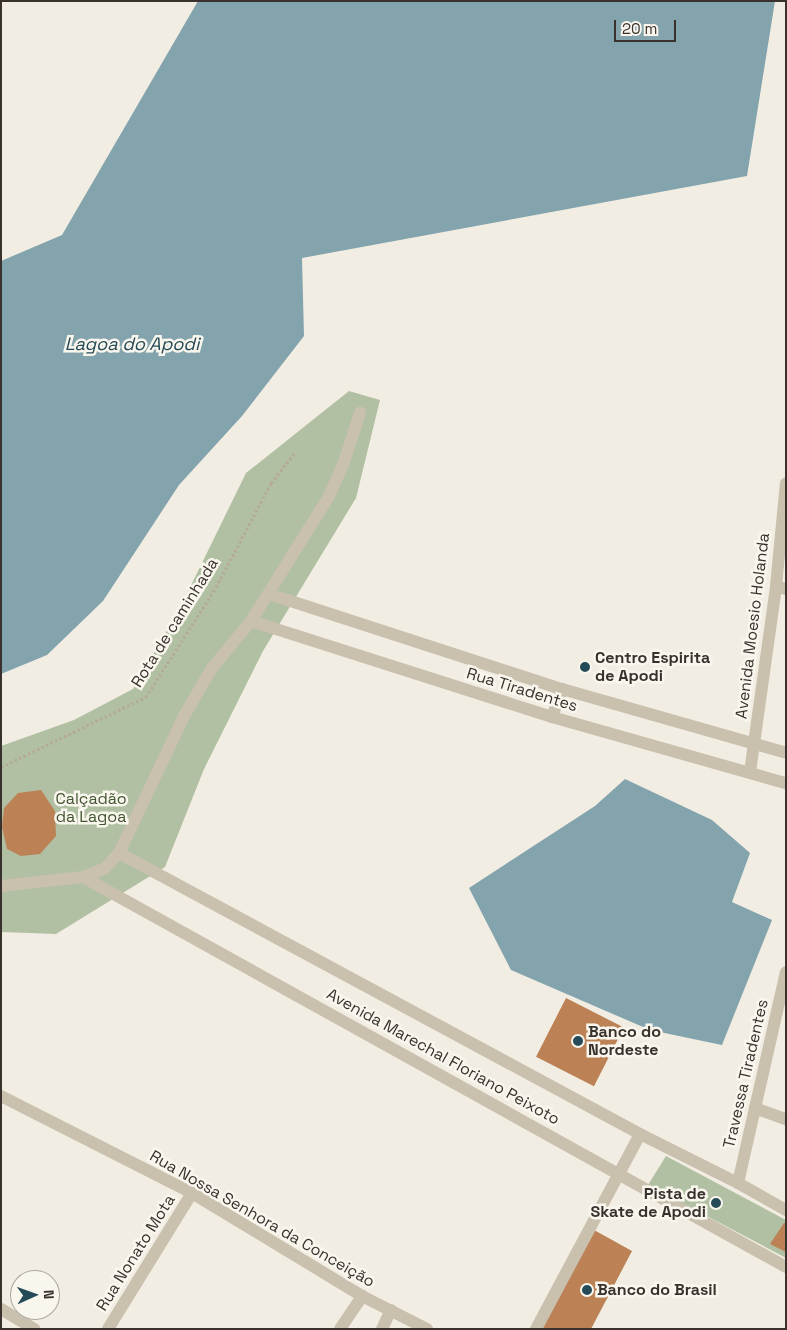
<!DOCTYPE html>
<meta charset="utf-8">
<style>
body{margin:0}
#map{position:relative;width:787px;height:1330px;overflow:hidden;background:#f2ede2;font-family:"Space Grotesk",sans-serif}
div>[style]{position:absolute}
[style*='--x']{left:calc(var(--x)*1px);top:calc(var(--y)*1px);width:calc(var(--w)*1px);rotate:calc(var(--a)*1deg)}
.green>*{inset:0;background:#b1c0a2}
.water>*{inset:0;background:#83a3ad}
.building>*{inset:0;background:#bc8155;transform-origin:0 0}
.path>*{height:3px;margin-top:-1.5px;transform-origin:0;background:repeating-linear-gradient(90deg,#b5aa98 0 2.5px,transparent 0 5px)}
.minor>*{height:12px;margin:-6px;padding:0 6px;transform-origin:6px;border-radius:6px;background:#c9c0ae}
.tertiary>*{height:12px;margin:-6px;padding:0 6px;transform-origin:6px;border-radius:6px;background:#c9c0ae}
.dots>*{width:14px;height:14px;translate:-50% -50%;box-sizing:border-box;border:2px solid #f9f6ee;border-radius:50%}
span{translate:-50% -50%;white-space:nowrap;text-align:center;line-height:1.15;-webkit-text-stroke:5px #f9f6ee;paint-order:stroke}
.street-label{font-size:16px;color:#39322c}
.poi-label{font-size:16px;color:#39322c;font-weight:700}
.left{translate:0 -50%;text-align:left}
.right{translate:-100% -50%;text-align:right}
.park-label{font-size:16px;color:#425531}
.water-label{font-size:18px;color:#244b57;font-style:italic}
.frame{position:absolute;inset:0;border:2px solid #39322c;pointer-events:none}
.north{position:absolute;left:10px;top:1270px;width:50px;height:50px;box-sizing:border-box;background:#f9f6ee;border:1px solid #aca8a0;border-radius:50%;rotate:88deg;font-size:14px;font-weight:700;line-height:20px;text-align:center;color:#39322c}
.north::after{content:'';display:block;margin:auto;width:18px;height:22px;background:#244b57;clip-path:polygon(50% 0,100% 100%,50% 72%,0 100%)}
.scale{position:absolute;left:614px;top:20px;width:62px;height:22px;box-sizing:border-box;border:2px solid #39322c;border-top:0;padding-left:6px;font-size:15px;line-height:18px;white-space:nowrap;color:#39322c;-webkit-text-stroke:4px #f9f6ee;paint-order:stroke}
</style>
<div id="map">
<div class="green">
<i style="clip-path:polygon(349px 391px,380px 400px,356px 498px,263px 651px,204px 769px,165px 867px,56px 934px,1px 932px,1px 746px,74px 720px,133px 689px,179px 610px,246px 473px)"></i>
<i style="clip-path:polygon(666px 1156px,786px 1220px,786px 1258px,648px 1185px)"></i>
</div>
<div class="water">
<i style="clip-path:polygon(198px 1px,775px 1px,747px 176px,302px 258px,304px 336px,242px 416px,179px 485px,103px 601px,47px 655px,1px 674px,1px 261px,62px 235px)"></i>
<i style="clip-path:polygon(625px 779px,712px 820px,750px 853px,732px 902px,772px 920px,722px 1045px,650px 1030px,511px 970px,469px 888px,595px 806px)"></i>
</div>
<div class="building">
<i style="clip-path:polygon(41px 790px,55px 811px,56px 836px,40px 854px,21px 856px,7px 849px,2px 827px,4px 808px,18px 793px)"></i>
<i style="left:566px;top:998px;width:65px;height:66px;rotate:27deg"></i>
<i style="clip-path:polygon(784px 1223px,786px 1224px,786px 1252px,770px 1244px)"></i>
<i style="clip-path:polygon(594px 1230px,632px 1251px,591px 1329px,542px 1329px)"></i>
</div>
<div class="path">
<i style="--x:1;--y:767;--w:161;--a:-25.8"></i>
<i style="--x:146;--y:697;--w:130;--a:-57.5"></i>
<i style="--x:216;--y:587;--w:118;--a:-62.1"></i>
<i style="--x:271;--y:483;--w:39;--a:-52"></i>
</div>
<div class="minor">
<i style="--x:776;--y:586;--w:10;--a:17"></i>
<i style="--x:552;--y:717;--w:30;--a:-70"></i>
<i style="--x:119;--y:853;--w:592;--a:28.34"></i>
<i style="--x:640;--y:1134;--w:110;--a:26.6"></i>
<i style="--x:738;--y:1183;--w:55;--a:29.4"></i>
<i style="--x:83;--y:877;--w:804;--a:29.02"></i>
<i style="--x:1;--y:886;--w:82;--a:-6.3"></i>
<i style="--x:83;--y:877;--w:24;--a:-22"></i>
<i style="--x:105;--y:868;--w:21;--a:-47"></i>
<i style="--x:119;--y:853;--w:152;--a:-64.6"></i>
<i style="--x:184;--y:716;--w:56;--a:-59.7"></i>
<i style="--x:212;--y:668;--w:61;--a:-50.3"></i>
<i style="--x:251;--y:621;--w:147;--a:-58"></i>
<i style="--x:329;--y:496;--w:34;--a:-66"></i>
<i style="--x:343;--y:465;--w:55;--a:-71.9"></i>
<i style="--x:1;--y:1096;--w:214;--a:26.9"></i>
<i style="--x:192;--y:1193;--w:199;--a:31.2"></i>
<i style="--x:362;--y:1296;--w:73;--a:26.9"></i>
<i style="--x:755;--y:1108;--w:33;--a:20"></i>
<i style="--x:738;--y:1183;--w:216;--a:-77.2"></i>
<i style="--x:1;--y:1309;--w:39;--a:31"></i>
<i style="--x:108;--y:1329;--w:160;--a:-58.3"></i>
<i style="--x:340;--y:1329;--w:40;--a:-56"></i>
<i style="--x:382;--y:1329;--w:21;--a:-65"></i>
<i style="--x:536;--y:1329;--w:221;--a:-61.9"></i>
</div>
<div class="tertiary">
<i style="--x:269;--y:594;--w:308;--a:18"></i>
<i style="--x:562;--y:689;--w:233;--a:15.9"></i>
<i style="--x:251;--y:621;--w:316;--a:17.7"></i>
<i style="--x:552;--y:717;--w:243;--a:15.8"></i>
<i style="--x:750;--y:772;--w:188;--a:-82"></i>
<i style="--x:776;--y:586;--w:103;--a:-84.5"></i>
</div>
<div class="dots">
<i style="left:585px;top:667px;background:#244b57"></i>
<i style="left:578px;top:1041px;background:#244b57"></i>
<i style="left:716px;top:1203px;background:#244b57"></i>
<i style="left:587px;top:1290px;background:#244b57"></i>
</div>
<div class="street-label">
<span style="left:175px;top:623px;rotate:-58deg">Rota de caminhada</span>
<span style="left:753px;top:626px;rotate:-83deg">Avenida Moesio Holanda</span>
<span style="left:522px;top:690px;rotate:17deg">Rua Tiradentes</span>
<span style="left:443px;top:1057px;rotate:29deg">Avenida Marechal Floriano Peixoto</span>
<span style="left:746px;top:1074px;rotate:-77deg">Travessa Tiradentes</span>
<span style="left:262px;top:1219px;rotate:30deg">Rua Nossa Senhora da Conceição</span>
<span style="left:136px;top:1253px;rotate:-58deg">Rua Nonato Mota</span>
</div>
<div class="poi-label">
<span class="left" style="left:595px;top:667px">Centro Espirita<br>de Apodi</span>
<span class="left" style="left:588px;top:1041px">Banco do<br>Nordeste</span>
<span class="right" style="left:706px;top:1203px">Pista de<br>Skate de Apodi</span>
<span class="left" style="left:597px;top:1290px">Banco do Brasil</span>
</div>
<div class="park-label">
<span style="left:91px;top:808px">Calçadão<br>da Lagoa</span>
</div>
<div class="water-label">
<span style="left:132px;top:344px">Lagoa do Apodi</span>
</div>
<div class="frame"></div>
<div class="north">N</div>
<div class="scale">20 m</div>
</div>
